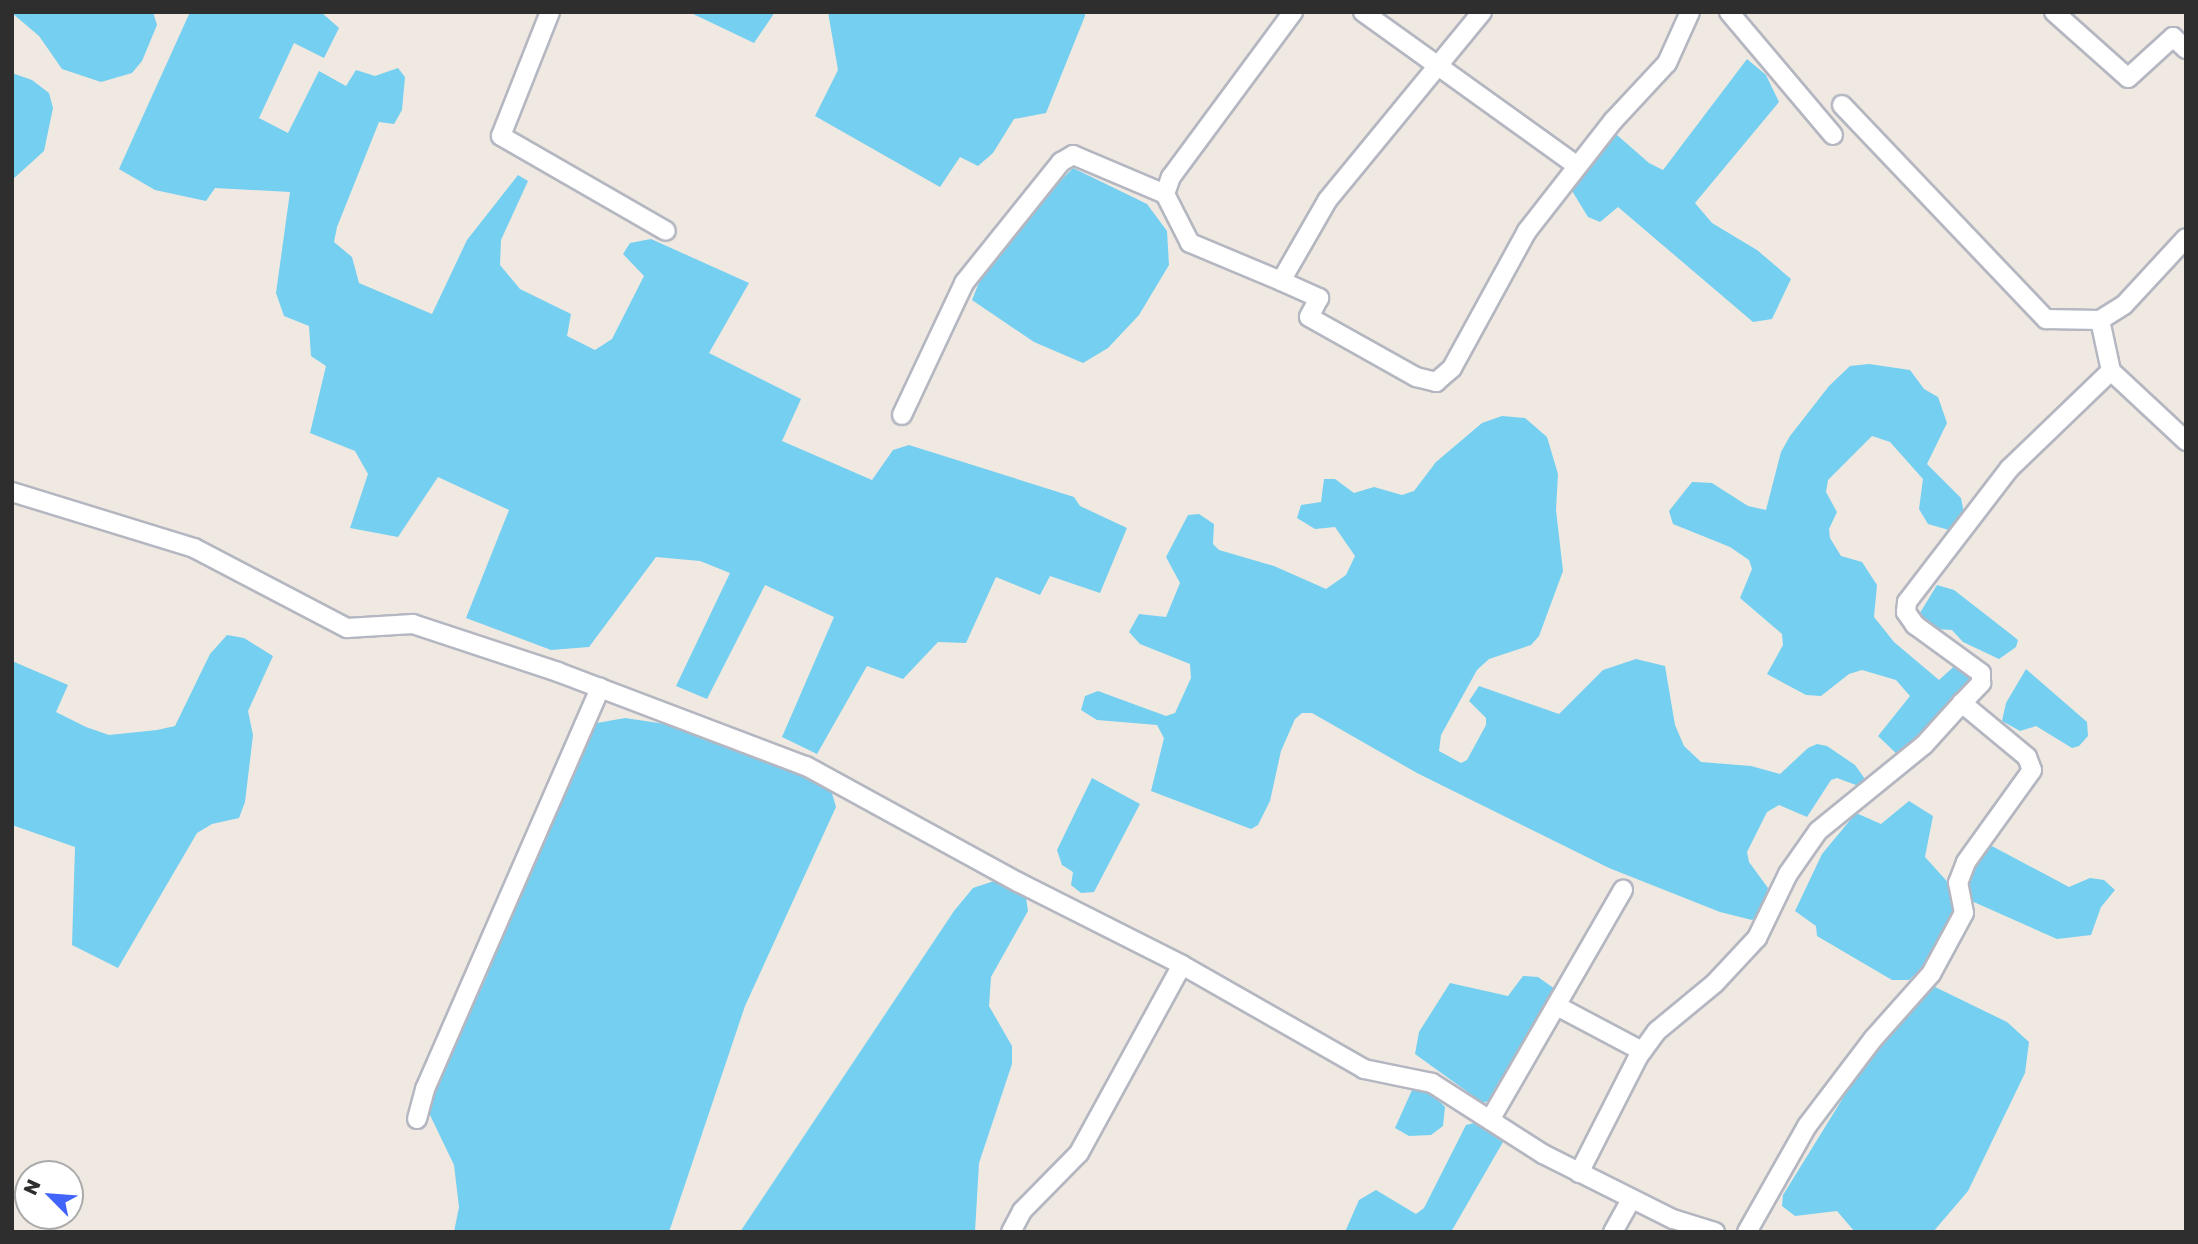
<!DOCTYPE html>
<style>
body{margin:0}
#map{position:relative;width:2198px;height:1244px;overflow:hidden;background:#efe9e1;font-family:"Golos Text",sans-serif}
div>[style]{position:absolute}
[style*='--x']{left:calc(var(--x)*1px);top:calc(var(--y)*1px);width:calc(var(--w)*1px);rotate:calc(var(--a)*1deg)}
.water>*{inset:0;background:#75cff0}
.roads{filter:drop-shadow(2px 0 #b4b7c1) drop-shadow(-2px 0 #b4b7c1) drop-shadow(0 2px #b4b7c1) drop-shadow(0 -2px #b4b7c1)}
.street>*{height:18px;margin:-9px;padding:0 9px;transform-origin:9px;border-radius:9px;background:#fff}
span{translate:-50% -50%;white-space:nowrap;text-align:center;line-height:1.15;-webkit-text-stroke:6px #fff;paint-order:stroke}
.frame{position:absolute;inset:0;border:14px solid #2e2e2e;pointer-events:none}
.north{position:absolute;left:14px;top:1160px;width:70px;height:70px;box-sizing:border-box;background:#fff;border:2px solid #ababab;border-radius:50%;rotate:295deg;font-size:19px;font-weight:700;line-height:28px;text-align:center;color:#2e2e2e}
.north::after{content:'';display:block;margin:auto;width:24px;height:32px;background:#4264fb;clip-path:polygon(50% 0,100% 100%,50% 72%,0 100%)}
</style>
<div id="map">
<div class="water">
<i style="clip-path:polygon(153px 12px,157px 25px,142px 61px,132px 73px,101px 82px,62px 69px,39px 36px,12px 13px)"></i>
<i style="clip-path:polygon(190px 12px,321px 12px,339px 28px,324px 58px,294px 43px,259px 118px,288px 133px,319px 71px,346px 86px,356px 70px,375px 76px,398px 68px,405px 77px,402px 110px,394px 124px,379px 122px,337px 227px,334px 242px,352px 257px,359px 283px,432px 314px,467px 240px,518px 175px,528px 181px,501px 240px,500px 265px,520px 289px,571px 314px,567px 336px,595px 350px,612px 339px,644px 276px,623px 254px,630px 243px,651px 239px,749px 283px,709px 353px,801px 399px,782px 441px,872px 480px,893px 450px,909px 445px,1074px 497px,1080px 506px,1127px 528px,1100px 593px,1050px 576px,1040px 595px,996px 577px,966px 643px,938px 642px,903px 679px,867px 666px,817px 754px,782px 737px,834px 617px,765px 585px,707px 699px,676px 686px,730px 573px,700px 561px,656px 557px,589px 647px,551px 650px,466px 618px,509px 510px,438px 477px,398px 537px,350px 528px,368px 474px,355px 451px,310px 433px,326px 366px,311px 356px,309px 326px,284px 316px,276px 293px,290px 192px,215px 188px,206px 201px,155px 190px,119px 169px)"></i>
<i style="clip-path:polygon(689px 12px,775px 12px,754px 43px)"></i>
<i style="clip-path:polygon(828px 12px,1085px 12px,1085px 16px,1046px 113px,1014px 119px,993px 153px,978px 166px,960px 157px,940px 187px,815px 116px,838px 70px)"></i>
<i style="clip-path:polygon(1747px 59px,1766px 75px,1779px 102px,1695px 203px,1712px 223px,1757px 250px,1791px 279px,1772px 319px,1753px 322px,1618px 207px,1600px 222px,1588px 217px,1569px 186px,1617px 135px,1649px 163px,1663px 170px)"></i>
<i style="clip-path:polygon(12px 73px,32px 80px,49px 93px,53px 108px,44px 151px,12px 180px)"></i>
<i style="clip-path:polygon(1073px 168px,1147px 204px,1167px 231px,1169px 265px,1139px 315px,1108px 348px,1083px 363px,1034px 342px,972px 300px,982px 275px,1032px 210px)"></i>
<i style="clip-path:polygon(1869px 364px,1910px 370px,1924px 389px,1938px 397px,1947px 423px,1927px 464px,1961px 498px,1965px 518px,1949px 530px,1928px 524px,1919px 509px,1923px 479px,1890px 442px,1872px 436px,1828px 480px,1826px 492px,1837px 512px,1829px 529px,1830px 538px,1841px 556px,1862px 562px,1877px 585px,1874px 617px,1894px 642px,1939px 680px,1960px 661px,1978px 683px,1900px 757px,1878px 736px,1910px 696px,1896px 680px,1862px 670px,1849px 674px,1821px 696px,1806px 695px,1767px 674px,1783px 645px,1782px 634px,1740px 598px,1752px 569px,1749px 560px,1730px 547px,1673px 524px,1669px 511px,1692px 482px,1712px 483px,1748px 506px,1766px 510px,1781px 452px,1790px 436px,1829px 386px,1850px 366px)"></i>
<i style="clip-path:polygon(1502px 416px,1525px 418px,1547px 437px,1558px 474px,1556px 510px,1563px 571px,1539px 636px,1531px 645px,1489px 659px,1477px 670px,1441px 735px,1439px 751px,1461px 763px,1467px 760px,1486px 725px,1486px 718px,1469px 701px,1479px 686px,1559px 714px,1603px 670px,1636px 659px,1665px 666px,1675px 725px,1684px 746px,1701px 762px,1751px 766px,1780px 774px,1808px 748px,1817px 744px,1827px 746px,1855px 765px,1867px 782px,1864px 788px,1837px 778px,1831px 780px,1807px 817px,1779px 805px,1767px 812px,1747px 852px,1749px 862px,1768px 888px,1763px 912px,1752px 920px,1720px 912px,1609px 868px,1417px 773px,1312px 713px,1302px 713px,1295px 719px,1281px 751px,1270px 801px,1258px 825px,1251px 829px,1151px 791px,1164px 738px,1157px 725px,1097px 720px,1081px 710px,1085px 696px,1098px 691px,1166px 716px,1175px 713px,1191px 678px,1190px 664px,1140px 644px,1129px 632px,1139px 614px,1166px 617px,1180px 583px,1166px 557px,1188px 515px,1199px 514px,1214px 524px,1213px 544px,1219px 550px,1274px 566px,1326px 589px,1346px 575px,1355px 556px,1335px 527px,1315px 529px,1297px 518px,1301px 505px,1321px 502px,1324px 479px,1335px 479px,1354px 493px,1374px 487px,1402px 495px,1414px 491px,1436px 462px,1482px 423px)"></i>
<i style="clip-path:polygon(1937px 585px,1954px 590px,2008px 632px,2018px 640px,2016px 647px,1999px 659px,1963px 642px,1952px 630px,1935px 629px,1918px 616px)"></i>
<i style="clip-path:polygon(227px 635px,244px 638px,273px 656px,248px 711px,253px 735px,245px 802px,239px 818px,212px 824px,197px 833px,118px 968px,72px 945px,75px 847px,12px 825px,12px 661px,68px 685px,56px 712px,86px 727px,109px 735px,157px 730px,175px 726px,210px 654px)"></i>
<i style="clip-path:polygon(2026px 669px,2087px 722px,2088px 736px,2079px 746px,2072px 748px,2036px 726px,2020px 731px,2002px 721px,2006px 703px)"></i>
<i style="clip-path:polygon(625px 718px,672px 725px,813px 775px,831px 790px,836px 807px,745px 1006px,669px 1232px,454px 1232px,459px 1207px,454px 1165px,429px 1113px,430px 1097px,487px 976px,583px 738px,597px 723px)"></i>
<i style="clip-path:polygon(1092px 778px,1140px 804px,1094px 892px,1081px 893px,1071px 885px,1073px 872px,1062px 865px,1057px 850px)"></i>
<i style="clip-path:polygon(1909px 801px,1933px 816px,1925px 857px,1953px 888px,1961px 907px,1926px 965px,1909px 980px,1892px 980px,1817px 936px,1816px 926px,1795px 911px,1822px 854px,1856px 813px,1881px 824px)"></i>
<i style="clip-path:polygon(1990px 845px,2069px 887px,2090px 878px,2104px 880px,2115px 890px,2101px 907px,2091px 935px,2057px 939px,1967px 899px,1962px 891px,1982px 848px)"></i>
<i style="clip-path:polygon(1000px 879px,1025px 891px,1028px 911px,991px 977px,989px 1006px,1012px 1046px,1012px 1064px,979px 1163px,975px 1232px,740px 1232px,954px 911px,973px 888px)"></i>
<i style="clip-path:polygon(1523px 976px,1538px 977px,1555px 989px,1551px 1004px,1501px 1096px,1483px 1103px,1415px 1054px,1419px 1032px,1450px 983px,1508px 996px)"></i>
<i style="clip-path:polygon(1933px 986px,2007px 1022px,2029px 1042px,2025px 1073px,1968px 1191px,1933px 1232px,1855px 1232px,1837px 1211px,1795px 1216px,1782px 1206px,1783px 1195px,1877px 1043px)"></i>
<i style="clip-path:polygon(1412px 1090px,1429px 1091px,1445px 1107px,1443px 1126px,1431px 1135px,1409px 1136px,1395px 1128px)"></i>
<i style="clip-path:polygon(1478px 1122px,1503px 1142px,1451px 1232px,1345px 1232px,1359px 1200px,1376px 1190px,1416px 1214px,1424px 1208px,1466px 1125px)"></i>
</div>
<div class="roads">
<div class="street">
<i style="--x:550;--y:12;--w:133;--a:111.6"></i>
<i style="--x:501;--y:136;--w:190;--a:29.9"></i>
<i style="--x:1363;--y:12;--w:262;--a:35.7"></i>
<i style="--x:1482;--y:12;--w:244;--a:129.4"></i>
<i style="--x:1327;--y:201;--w:92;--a:119.9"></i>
<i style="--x:1281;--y:281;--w:42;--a:24.1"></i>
<i style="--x:1319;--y:298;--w:21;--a:118"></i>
<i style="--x:1309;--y:317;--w:123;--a:29.3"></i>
<i style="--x:1416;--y:377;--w:21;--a:14"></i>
<i style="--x:1436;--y:382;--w:21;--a:-41"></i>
<i style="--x:1452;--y:368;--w:156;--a:-61.3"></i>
<i style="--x:1527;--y:231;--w:140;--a:-52"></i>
<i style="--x:1613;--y:121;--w:79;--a:-47"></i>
<i style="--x:1667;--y:63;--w:56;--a:-65.7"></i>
<i style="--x:1729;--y:12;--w:161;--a:49.8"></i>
<i style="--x:2054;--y:12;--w:99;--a:41.7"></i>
<i style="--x:2128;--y:78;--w:61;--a:-42.3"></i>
<i style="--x:2173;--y:37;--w:18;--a:43"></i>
<i style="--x:1842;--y:105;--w:296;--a:46.4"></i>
<i style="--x:2046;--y:319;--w:54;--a:1.1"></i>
<i style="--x:2100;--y:320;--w:28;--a:-32"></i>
<i style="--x:2124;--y:305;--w:91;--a:-47.2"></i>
<i style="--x:1281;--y:281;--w:99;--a:-157.3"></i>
<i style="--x:1190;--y:243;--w:55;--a:-117"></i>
<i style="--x:1165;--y:194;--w:18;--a:-71"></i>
<i style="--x:1171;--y:177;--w:205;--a:-53.5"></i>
<i style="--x:2100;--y:320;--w:52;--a:77.8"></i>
<i style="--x:2111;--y:371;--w:103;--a:43"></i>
<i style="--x:902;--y:415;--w:146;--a:-64.8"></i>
<i style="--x:964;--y:283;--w:155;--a:-51.3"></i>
<i style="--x:1061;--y:162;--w:14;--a:-30"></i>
<i style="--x:1073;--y:155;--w:100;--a:23"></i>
<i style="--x:12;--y:492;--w:190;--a:17.1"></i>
<i style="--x:194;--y:548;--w:173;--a:27.6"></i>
<i style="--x:347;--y:628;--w:66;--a:-3.5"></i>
<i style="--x:413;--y:624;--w:153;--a:18.3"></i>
<i style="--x:558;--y:672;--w:265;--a:20.8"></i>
<i style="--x:806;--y:766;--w:242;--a:28.7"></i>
<i style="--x:1018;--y:882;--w:184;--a:26.8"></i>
<i style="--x:1182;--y:965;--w:210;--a:29.7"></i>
<i style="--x:1364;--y:1069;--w:69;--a:11.6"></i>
<i style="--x:1432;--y:1083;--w:132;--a:32.6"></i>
<i style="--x:1543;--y:1154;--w:145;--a:26.6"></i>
<i style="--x:1673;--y:1219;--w:44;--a:17.2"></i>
<i style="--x:1557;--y:1006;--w:96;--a:27.9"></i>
<i style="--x:417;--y:1119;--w:31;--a:-75"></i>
<i style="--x:425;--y:1089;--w:438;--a:-66.4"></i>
<i style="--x:1490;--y:1120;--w:266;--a:-60"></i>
<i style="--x:1579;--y:1173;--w:130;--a:-63"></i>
<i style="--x:1638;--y:1057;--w:32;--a:-54"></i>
<i style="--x:1657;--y:1031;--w:75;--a:-39.6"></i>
<i style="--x:1715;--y:983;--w:62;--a:-47"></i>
<i style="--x:1757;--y:938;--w:71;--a:-64.2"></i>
<i style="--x:1788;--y:874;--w:52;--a:-55.1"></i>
<i style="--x:1818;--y:831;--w:136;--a:-39.1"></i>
<i style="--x:1924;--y:745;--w:57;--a:-47.9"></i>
<i style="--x:1011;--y:1232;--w:24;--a:-62"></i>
<i style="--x:1022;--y:1211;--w:81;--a:-45.5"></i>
<i style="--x:1079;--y:1153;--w:214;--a:-61.3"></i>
<i style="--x:1613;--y:1232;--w:38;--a:-61"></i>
<i style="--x:1747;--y:1232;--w:122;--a:-60.5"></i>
<i style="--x:1807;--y:1126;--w:109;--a:-52.8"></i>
<i style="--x:1873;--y:1039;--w:87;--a:-48.3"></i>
<i style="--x:1931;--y:974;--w:69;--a:-61.6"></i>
<i style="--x:1964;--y:913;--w:31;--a:-101"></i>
<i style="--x:1958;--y:883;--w:22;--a:-69"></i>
<i style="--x:1966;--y:862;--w:113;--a:-54.3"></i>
<i style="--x:2032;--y:770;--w:14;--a:-111"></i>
<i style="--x:2027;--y:757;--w:85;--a:-140.3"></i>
<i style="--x:1962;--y:703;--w:28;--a:-46"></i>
<i style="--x:1981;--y:683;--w:10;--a:-90"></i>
<i style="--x:1981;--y:673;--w:82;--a:-144"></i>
<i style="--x:1915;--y:625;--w:16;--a:-125"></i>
<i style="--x:1906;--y:612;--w:10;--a:-84"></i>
<i style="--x:1907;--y:602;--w:168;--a:-52.5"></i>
<i style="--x:2009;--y:469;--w:141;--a:-43.9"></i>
</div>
</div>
<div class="frame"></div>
<div class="north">N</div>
</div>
